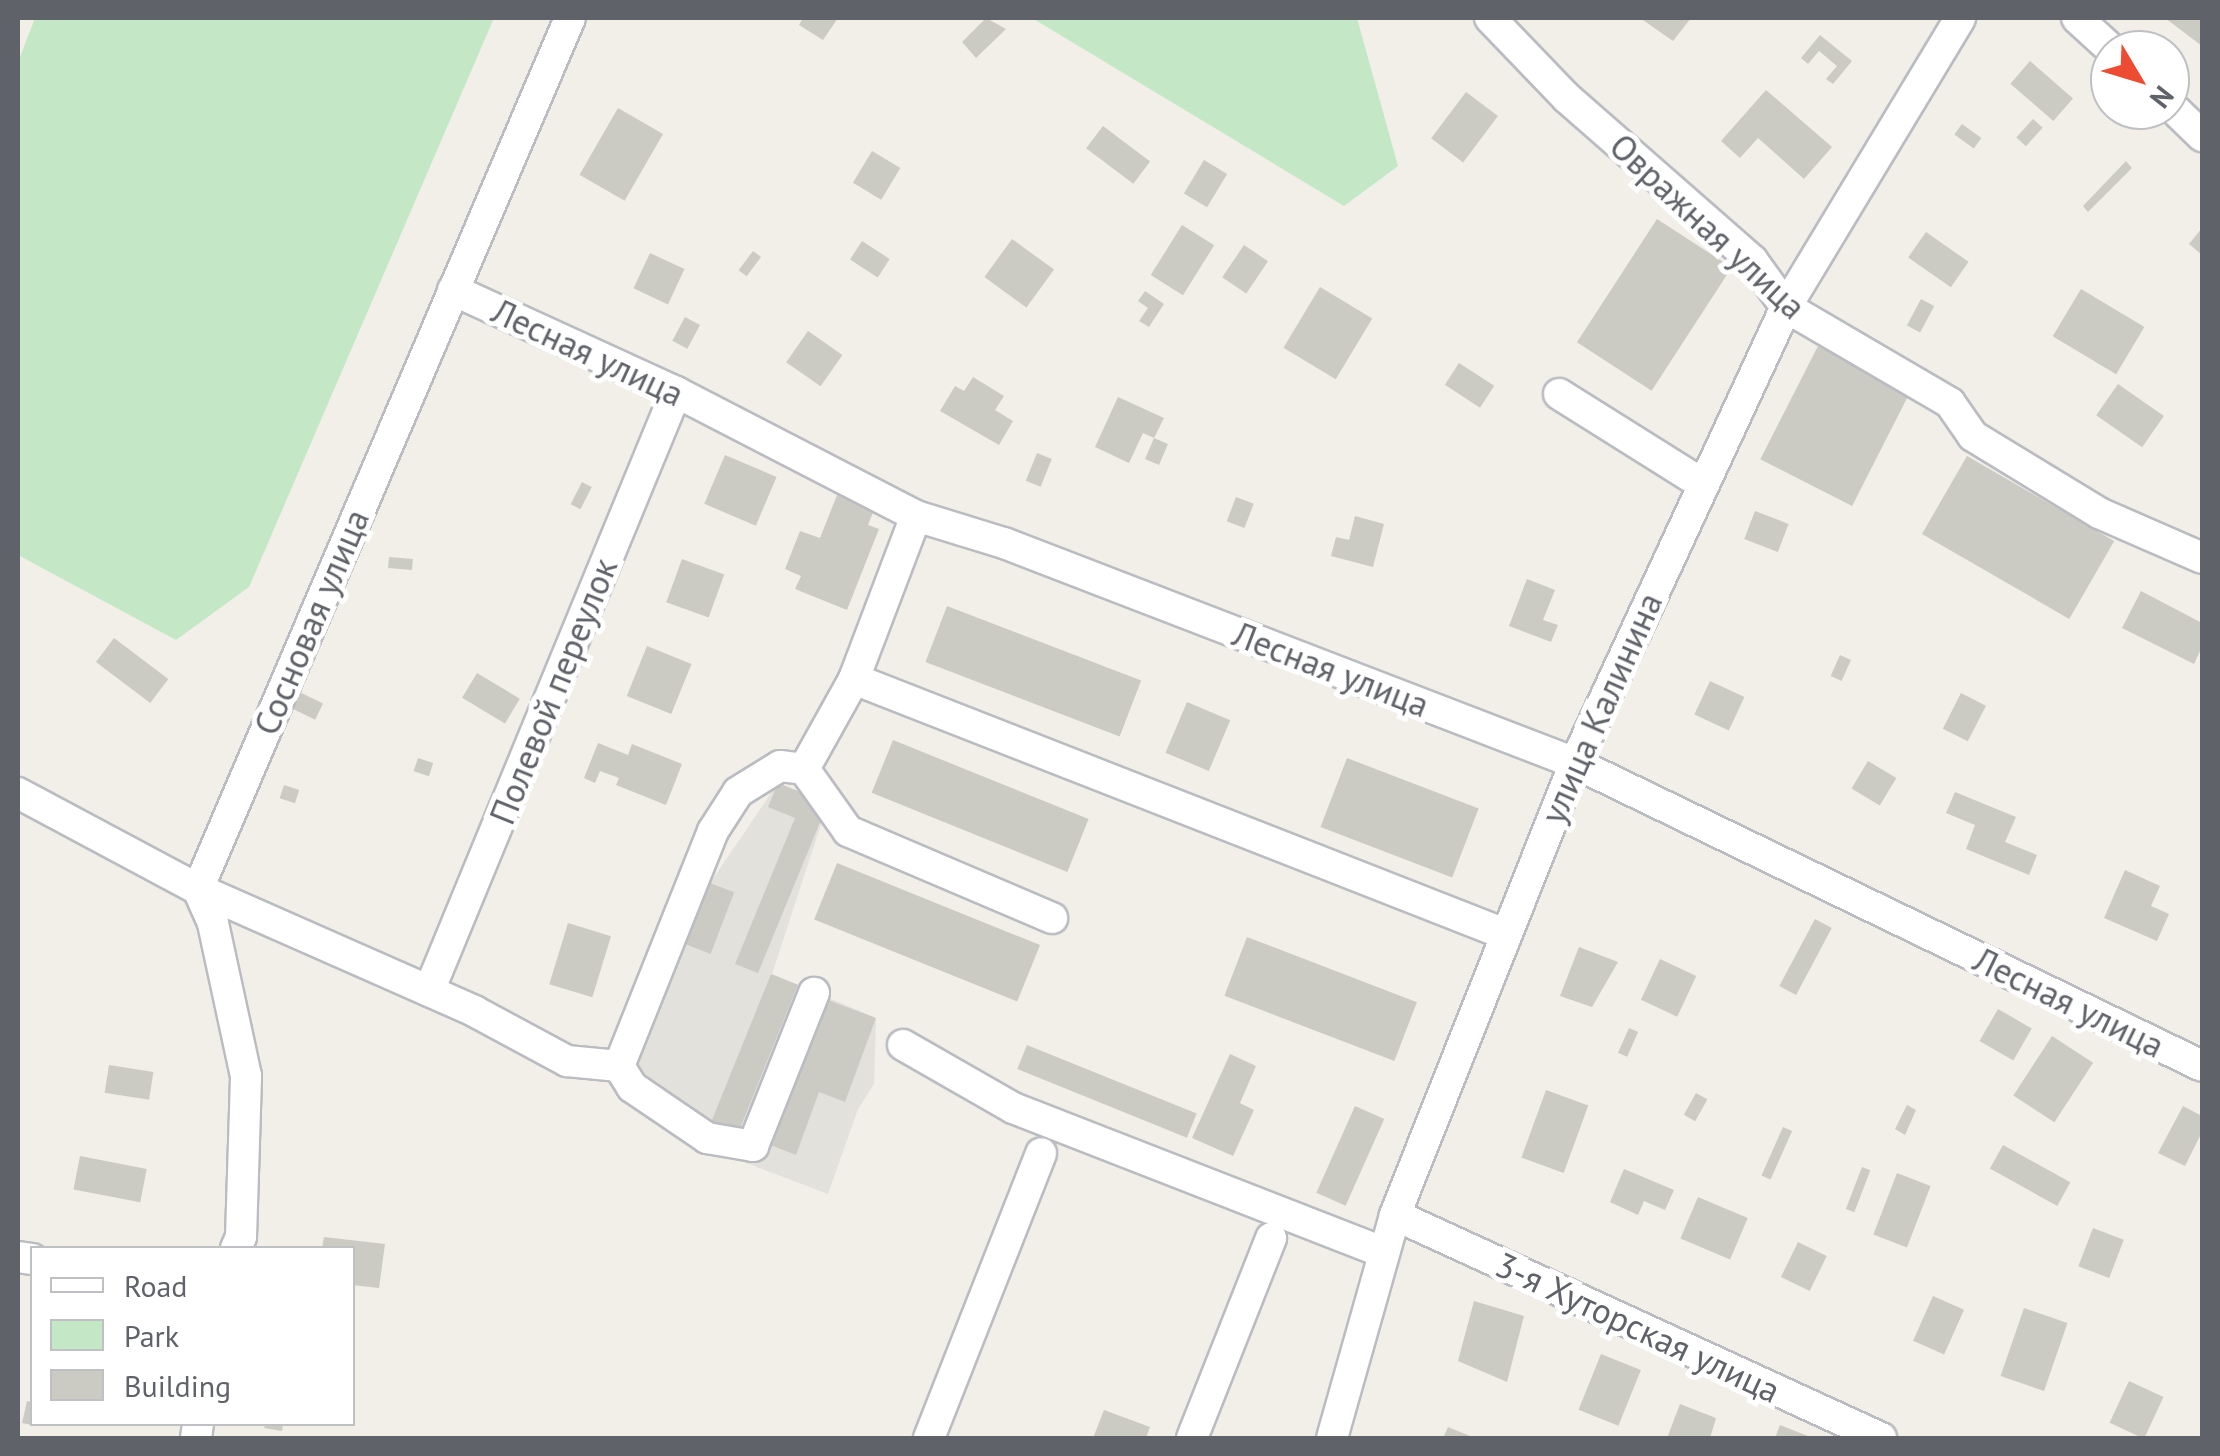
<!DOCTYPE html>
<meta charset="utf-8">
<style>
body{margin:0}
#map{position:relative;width:2220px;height:1456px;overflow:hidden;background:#f1efe7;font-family:"PT Sans",sans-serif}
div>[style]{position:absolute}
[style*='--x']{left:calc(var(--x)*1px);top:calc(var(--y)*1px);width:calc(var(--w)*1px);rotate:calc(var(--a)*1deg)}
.industrial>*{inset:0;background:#e3e1dc}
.green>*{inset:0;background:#c4e8c6}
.building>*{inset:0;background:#cccbc3;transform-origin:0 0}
.roads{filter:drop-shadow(2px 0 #babcc1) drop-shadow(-2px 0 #babcc1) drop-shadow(0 2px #babcc1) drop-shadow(0 -2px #babcc1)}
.minor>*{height:30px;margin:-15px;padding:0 15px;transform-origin:15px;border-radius:15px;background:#fff}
span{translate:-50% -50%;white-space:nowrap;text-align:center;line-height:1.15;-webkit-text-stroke:10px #fff;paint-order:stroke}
.street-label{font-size:35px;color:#5f6268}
.frame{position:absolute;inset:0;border:20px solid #5f6268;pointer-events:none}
.legend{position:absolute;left:30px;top:1246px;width:325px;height:180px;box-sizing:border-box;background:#fff;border:2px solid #bfc0c3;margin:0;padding:12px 18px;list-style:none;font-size:30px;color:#5f6268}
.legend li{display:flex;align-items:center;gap:20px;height:50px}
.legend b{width:50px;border:2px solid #bfc0c3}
.north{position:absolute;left:2090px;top:30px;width:100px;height:100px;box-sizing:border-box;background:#fff;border:2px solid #bfc0c3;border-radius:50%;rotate:128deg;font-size:28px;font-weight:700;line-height:40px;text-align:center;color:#5f6268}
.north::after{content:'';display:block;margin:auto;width:35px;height:45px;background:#ed4c32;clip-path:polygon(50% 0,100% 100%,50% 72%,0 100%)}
</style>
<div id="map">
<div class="industrial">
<i style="clip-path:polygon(778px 783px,828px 803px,772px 974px,876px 1018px,874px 1084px,858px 1109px,828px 1194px,707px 1148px,631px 1070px,710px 883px)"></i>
</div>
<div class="green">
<i style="clip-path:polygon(35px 18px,494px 18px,249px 587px,176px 640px,18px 555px,18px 62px)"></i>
<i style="clip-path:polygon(1032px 18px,1357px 18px,1398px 166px,1344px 206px)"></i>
</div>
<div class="building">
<i style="clip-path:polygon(803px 18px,838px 18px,823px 40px,799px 25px)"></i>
<i style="clip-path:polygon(986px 18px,1006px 29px,976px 58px,962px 42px)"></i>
<i style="clip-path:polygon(1640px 18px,1691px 18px,1673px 41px)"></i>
<i style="clip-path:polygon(2165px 18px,2202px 18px,2202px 46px)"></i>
<i style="clip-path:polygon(1820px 35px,1852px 61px,1833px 84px,1826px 79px,1837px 66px,1819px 51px,1808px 64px,1801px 58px)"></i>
<i style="left:2030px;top:61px;width:57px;height:30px;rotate:41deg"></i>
<i style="clip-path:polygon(1766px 90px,1832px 147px,1804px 179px,1758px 138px,1740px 158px,1721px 141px)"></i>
<i style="left:1466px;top:92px;width:40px;height:58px;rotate:37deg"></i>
<i style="left:618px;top:108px;width:52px;height:77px;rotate:30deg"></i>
<i style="left:2033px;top:119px;width:13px;height:25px;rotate:42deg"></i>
<i style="left:1962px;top:124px;width:24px;height:13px;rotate:36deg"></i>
<i style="left:1103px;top:126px;width:59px;height:28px;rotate:37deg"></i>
<i style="left:872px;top:151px;width:33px;height:37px;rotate:31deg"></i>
<i style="left:1204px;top:160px;width:27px;height:39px;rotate:31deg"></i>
<i style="clip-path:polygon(2126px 161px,2132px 168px,2088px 212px,2083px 206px)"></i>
<i style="left:1657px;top:219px;width:89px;height:147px;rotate:33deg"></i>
<i style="left:1182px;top:225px;width:38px;height:59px;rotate:32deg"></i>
<i style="clip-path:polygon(2202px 228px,2202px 255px,2189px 244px)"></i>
<i style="left:1926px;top:232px;width:52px;height:31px;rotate:35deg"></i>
<i style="left:1012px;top:239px;width:52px;height:47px;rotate:36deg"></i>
<i style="left:862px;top:241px;width:33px;height:22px;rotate:33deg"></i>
<i style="left:1244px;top:245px;width:29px;height:39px;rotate:34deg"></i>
<i style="left:753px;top:251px;width:10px;height:24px;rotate:37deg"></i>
<i style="left:650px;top:253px;width:38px;height:39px;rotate:25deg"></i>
<i style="left:1320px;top:287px;width:61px;height:71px;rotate:31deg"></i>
<i style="left:2081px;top:289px;width:74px;height:55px;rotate:31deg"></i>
<i style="clip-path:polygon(1145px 291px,1164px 304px,1149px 327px,1139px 321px,1148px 308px,1138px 301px)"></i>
<i style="left:1921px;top:299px;width:15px;height:30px;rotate:28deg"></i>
<i style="left:685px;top:317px;width:17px;height:27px;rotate:28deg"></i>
<i style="left:808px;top:331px;width:42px;height:38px;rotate:35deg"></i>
<i style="left:1818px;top:346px;width:103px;height:127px;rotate:27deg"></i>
<i style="left:1459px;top:363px;width:42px;height:26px;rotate:33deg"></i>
<i style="clip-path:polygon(973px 377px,1004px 396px,995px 410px,1013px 421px,999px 445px,940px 411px,955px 386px,964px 391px)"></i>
<i style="left:2118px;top:384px;width:56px;height:38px;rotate:35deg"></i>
<i style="clip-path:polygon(1118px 397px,1164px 418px,1154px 438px,1168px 444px,1159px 465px,1145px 459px,1154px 438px,1143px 433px,1129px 463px,1095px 447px)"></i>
<i style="left:1037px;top:453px;width:16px;height:30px;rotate:22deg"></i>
<i style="left:725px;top:455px;width:56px;height:53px;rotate:23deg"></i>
<i style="left:1967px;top:456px;width:170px;height:90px;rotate:30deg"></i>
<i style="left:582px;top:482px;width:11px;height:25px;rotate:27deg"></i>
<i style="clip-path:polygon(839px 490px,876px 505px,868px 525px,879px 529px,847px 610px,795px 589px,801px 576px,785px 569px,800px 531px,820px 538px)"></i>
<i style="left:1236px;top:497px;width:19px;height:26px;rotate:21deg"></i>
<i style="left:1755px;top:511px;width:36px;height:30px;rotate:21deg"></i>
<i style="clip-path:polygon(1355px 516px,1384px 524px,1373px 567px,1331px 556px,1336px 537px,1349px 540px)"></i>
<i style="left:389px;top:557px;width:24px;height:11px;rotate:5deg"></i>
<i style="left:682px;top:559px;width:45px;height:46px;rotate:20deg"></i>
<i style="clip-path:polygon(1527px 579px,1555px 590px,1543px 620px,1558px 625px,1551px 642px,1509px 626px)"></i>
<i style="clip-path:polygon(2141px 591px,2202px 623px,2202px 647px,2194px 664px,2122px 628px)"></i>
<i style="left:947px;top:606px;width:208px;height:60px;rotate:21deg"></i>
<i style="left:114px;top:638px;width:68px;height:30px;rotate:37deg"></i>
<i style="left:647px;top:646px;width:48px;height:54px;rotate:22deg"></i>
<i style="left:1840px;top:655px;width:12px;height:23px;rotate:24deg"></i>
<i style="left:477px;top:673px;width:50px;height:29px;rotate:31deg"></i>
<i style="left:1710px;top:681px;width:38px;height:37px;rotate:25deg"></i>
<i style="left:279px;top:682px;width:49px;height:18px;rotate:26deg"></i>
<i style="left:1961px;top:693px;width:28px;height:40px;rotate:27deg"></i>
<i style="left:1187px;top:702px;width:47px;height:55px;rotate:23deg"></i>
<i style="left:893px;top:740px;width:211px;height:57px;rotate:22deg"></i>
<i style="clip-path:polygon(598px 743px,628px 755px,632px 744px,682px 764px,666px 805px,616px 785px,619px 778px,600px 771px,595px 783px,584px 778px)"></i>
<i style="left:418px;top:758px;width:16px;height:14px;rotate:18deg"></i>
<i style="left:1347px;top:758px;width:141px;height:74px;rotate:21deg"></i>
<i style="left:1868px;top:761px;width:33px;height:32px;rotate:31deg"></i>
<i style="clip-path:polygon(778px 783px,828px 803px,758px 973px,735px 964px,795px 818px,768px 807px)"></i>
<i style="left:284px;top:785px;width:16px;height:14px;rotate:18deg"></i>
<i style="clip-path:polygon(1955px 792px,2016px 817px,2005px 842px,2037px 855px,2029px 875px,1966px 849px,1975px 825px,1946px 813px)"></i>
<i style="left:837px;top:863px;width:219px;height:61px;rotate:22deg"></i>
<i style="clip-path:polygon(2125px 870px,2160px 886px,2151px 906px,2169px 914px,2157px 941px,2104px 918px)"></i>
<i style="left:710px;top:883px;width:26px;height:66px;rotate:21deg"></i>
<i style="left:1815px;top:919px;width:19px;height:76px;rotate:28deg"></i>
<i style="left:568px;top:923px;width:45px;height:64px;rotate:17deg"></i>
<i style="left:1247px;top:937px;width:182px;height:63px;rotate:21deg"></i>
<i style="clip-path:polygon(1579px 947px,1618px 962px,1592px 1007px,1560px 996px)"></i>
<i style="left:1660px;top:959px;width:40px;height:45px;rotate:25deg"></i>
<i style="left:771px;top:974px;width:29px;height:161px;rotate:22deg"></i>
<i style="clip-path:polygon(823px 998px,876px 1018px,845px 1102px,819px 1092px,796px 1155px,768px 1144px)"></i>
<i style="left:1998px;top:1009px;width:39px;height:37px;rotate:30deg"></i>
<i style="left:1629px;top:1028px;width:10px;height:27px;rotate:24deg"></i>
<i style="left:2052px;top:1036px;width:49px;height:71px;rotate:33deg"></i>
<i style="left:1027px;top:1045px;width:183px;height:26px;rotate:22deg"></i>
<i style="clip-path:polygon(1230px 1054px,1256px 1066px,1240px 1103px,1254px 1110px,1233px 1156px,1192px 1138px)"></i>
<i style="left:109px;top:1065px;width:45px;height:28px;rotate:9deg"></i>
<i style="left:1546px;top:1090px;width:45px;height:72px;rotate:20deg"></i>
<i style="left:1696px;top:1093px;width:13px;height:25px;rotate:29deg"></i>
<i style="clip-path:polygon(1907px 1105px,1916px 1110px,1905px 1135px,1895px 1129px)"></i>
<i style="left:1355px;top:1106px;width:32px;height:95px;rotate:24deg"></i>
<i style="clip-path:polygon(2183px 1106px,2202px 1116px,2202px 1132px,2185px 1166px,2158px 1153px)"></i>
<i style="left:1783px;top:1127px;width:10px;height:53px;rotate:24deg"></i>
<i style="left:2003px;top:1145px;width:77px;height:27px;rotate:29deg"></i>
<i style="left:80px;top:1156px;width:68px;height:34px;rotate:11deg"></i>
<i style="left:1862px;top:1167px;width:9px;height:45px;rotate:21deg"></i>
<i style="clip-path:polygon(1624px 1169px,1674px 1190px,1665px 1210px,1644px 1201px,1638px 1215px,1610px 1202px)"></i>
<i style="left:1897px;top:1173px;width:36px;height:66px;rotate:21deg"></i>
<i style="left:1698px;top:1197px;width:54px;height:45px;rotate:23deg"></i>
<i style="left:2093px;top:1228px;width:33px;height:41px;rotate:21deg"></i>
<i style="clip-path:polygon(324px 1237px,385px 1244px,379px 1288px,352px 1285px,352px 1248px,322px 1248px)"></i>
<i style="left:1798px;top:1242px;width:32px;height:39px;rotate:26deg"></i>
<i style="left:1933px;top:1296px;width:34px;height:49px;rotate:24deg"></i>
<i style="clip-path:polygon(1474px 1301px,1524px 1316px,1507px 1382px,1458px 1361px)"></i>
<i style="left:2024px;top:1308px;width:46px;height:72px;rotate:19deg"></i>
<i style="left:1601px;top:1354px;width:43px;height:60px;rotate:22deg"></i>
<i style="left:2129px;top:1381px;width:38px;height:46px;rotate:25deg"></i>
<i style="clip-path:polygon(27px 1401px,32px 1402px,32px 1425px,22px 1423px)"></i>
<i style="clip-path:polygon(1680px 1404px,1716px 1418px,1710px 1438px,1667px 1438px)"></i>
<i style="clip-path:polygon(1104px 1410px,1150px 1427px,1146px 1438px,1093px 1438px)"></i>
<i style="clip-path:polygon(265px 1424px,283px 1424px,282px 1431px,264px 1428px)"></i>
<i style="clip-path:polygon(1780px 1425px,1813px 1438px,1775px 1438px)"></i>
<i style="clip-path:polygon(1448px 1427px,1475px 1438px,1443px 1438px)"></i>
</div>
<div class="roads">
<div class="minor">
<i style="--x:1490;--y:18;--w:111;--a:46.1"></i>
<i style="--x:1567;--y:98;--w:246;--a:41.2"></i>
<i style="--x:1752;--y:260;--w:58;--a:54.1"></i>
<i style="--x:1786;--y:307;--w:190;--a:30.3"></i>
<i style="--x:1950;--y:403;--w:40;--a:55.1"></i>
<i style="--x:1973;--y:436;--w:148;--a:31.4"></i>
<i style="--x:2099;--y:513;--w:112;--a:23.6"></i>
<i style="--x:2077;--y:18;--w:47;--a:42.4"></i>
<i style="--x:2170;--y:105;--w:45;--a:44.1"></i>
<i style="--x:453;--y:290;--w:245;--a:24.6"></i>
<i style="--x:676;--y:392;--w:270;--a:27.3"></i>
<i style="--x:916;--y:516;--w:92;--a:17.1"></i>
<i style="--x:1004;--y:543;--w:612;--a:21.07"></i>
<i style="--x:1575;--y:763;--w:696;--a:25.79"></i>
<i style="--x:1559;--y:394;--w:168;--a:32.1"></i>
<i style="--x:854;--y:679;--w:699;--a:21.39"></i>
<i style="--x:804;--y:769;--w:76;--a:54.6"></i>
<i style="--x:848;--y:831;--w:222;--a:23.1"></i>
<i style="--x:18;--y:793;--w:204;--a:28.1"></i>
<i style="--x:198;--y:889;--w:302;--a:23.8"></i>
<i style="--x:474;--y:1011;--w:106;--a:28.3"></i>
<i style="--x:567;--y:1061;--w:52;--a:5.5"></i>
<i style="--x:429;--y:991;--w:648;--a:-67.59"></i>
<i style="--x:903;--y:1045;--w:127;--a:29.8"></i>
<i style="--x:1013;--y:1108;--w:396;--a:21.3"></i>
<i style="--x:619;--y:1066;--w:253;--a:-68.2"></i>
<i style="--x:713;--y:831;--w:46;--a:-57.3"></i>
<i style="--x:738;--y:792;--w:49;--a:-31.8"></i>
<i style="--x:780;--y:766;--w:24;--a:7"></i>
<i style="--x:804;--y:769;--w:103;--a:-60.9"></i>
<i style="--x:854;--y:679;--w:174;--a:-69.2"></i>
<i style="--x:619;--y:1066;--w:25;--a:58"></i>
<i style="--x:632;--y:1087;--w:91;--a:34.2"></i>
<i style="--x:707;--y:1138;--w:47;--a:9.9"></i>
<i style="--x:753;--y:1146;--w:165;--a:-68.3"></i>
<i style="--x:1395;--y:1215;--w:535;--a:24.65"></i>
<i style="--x:236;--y:1248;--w:12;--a:-66"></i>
<i style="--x:241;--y:1237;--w:161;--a:-88.2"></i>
<i style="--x:246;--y:1076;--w:157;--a:-102.2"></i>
<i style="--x:213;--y:923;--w:37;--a:-114"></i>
<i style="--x:198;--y:889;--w:947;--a:-66.87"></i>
<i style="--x:18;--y:1257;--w:14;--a:8"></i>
<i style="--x:196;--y:1438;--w:14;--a:-82"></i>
<i style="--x:929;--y:1438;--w:306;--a:-68.5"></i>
<i style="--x:1192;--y:1438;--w:215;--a:-68.4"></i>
<i style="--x:1332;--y:1438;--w:232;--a:-74.2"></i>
<i style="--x:1395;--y:1215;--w:487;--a:-68.3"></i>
<i style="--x:1575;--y:763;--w:502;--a:-65.17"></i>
<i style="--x:1786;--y:307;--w:337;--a:-58.9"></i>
</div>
</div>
<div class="street-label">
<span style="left:1708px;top:226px;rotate:43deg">Овражная улица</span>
<span style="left:588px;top:352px;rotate:25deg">Лесная улица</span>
<span style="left:311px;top:622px;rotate:-67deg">Сосновая улица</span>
<span style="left:1331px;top:669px;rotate:21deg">Лесная улица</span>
<span style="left:553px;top:691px;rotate:-68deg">Полевой переулок</span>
<span style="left:1601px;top:708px;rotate:-66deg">улица Калинина</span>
<span style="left:2069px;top:1002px;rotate:26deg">Лесная улица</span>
<span style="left:1638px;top:1327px;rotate:25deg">3-я Хуторская улица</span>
</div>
<div class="frame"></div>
<ul class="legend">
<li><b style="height:12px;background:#fff"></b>Road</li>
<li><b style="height:28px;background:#c4e8c6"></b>Park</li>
<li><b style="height:28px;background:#cccbc3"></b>Building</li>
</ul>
<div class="north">N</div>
</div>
